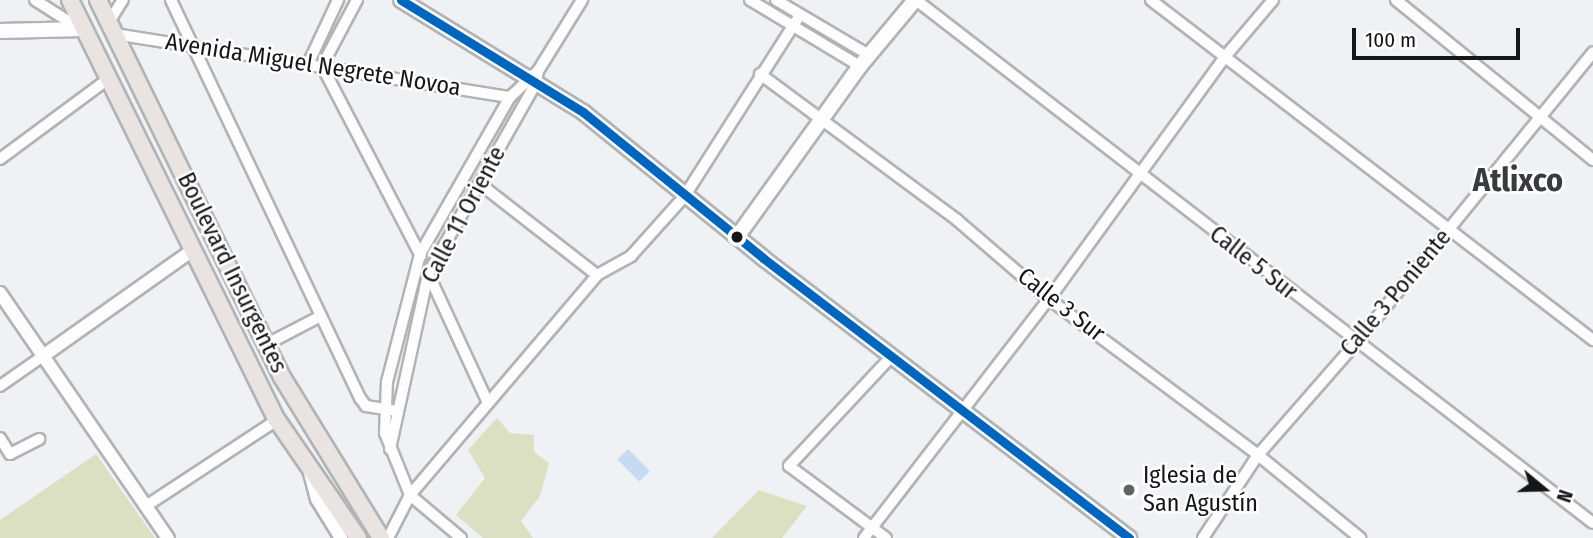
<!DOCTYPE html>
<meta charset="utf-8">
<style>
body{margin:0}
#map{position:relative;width:1593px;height:538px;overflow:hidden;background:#eff1f4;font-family:"Fira Sans Condensed",sans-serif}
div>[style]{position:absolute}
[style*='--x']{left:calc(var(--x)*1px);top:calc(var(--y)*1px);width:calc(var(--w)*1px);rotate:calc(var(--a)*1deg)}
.green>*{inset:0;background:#dbe0c2}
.water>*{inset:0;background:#c6daf3;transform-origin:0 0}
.roads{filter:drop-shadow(2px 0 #b1b3b5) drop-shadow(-2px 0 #b1b3b5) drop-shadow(0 2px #b1b3b5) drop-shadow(0 -2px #b1b3b5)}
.minor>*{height:10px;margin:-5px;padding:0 5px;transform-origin:5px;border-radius:5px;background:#fdfdfd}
.tertiary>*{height:12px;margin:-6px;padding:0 6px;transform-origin:6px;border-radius:6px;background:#fdfdfd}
.secondary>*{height:14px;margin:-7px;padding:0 7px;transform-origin:7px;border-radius:7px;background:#fdfdfd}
.primary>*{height:16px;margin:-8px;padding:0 8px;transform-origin:8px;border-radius:8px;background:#e9e3e1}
.bus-1>*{height:9px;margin:-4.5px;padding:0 4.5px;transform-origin:4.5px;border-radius:4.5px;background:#0065bd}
.dots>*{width:19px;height:19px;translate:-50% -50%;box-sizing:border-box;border:4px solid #fefeff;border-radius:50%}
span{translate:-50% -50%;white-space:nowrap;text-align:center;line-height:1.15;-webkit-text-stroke:5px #fefeff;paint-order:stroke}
.street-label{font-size:24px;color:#151617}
.poi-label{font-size:24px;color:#151617}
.left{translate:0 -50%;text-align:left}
.district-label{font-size:32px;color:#393b3e;font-weight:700}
.north{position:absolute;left:1509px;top:454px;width:70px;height:70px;-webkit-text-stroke:5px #fefeff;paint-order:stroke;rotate:109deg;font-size:19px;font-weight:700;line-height:28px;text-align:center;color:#151617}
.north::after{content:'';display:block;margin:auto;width:24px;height:32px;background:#151617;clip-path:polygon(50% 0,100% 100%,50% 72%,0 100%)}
.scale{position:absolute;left:1352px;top:28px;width:168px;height:32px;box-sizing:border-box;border:4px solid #151617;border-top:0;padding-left:9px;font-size:21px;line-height:24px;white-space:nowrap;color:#151617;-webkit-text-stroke:5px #fefeff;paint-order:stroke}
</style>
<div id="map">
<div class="green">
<i style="clip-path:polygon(497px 418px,510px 433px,534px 435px,534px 452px,549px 463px,540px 496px,521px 521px,533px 538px,483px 538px,456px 515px,485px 478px,468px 450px)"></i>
<i style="clip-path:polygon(96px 454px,155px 538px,0 538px,0 520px)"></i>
<i style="clip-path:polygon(759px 490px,807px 506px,782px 538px,712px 538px)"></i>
</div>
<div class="water">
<i style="left:628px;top:449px;width:31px;height:15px;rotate:45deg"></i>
</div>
<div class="roads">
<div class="minor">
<i style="--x:35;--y:0;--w:52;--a:32.5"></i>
<i style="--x:171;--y:0;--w:441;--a:64.6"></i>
<i style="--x:360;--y:398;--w:10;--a:53"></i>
<i style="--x:366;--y:406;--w:32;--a:9"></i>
<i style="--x:357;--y:0;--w:75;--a:117.9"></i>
<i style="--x:322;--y:66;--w:214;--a:62.5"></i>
<i style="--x:750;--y:0;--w:128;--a:31"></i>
<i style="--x:776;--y:0;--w:108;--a:30.6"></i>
<i style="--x:916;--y:0;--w:855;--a:37.69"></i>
<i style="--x:1151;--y:0;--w:558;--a:37.57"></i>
<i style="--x:1396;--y:0;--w:254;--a:39.1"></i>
<i style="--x:109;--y:22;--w:26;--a:-58"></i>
<i style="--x:115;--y:34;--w:400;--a:9.1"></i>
<i style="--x:308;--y:64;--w:71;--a:-64.9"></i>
<i style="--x:760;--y:74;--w:245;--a:36.5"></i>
<i style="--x:957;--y:220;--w:121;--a:40.7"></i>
<i style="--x:1049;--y:299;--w:261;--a:36.7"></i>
<i style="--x:1258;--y:455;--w:132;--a:39.1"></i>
<i style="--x:0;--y:159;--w:134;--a:-36.5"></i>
<i style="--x:480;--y:184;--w:148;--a:37.9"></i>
<i style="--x:428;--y:273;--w:143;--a:65.2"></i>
<i style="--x:267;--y:344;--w:61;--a:-27.4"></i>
<i style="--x:0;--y:386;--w:52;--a:-34.9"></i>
<i style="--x:0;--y:438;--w:19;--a:58"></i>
<i style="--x:10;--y:454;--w:33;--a:-27"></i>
<i style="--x:390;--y:449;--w:179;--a:-77.7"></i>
<i style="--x:428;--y:274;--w:219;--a:-60.5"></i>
<i style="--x:536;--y:83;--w:12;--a:-81"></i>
<i style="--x:538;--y:71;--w:84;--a:-58.2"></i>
<i style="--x:146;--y:506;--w:157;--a:-33.3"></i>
<i style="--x:388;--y:538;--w:48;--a:-62.9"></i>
<i style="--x:410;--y:495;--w:289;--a:-49.6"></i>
<i style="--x:597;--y:275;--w:39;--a:-29"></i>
<i style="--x:631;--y:256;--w:79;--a:-48.1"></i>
<i style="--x:684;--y:197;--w:216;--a:-57.5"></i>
<i style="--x:461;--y:538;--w:67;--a:-139.9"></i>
<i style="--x:410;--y:495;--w:67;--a:-112"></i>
<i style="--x:385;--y:433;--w:51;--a:-87.8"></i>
<i style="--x:387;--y:382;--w:132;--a:-75.5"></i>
<i style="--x:420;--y:254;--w:181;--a:-60.2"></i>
<i style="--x:510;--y:97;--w:38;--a:-43"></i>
<i style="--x:864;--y:538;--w:302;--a:-52.3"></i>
<i style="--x:1049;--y:299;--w:298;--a:-54"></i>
<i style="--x:1224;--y:58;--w:76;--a:-49.8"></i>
<i style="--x:886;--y:538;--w:121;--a:-143.4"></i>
<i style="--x:789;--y:466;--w:149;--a:-46.9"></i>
<i style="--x:1203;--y:538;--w:100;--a:-56.5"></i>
<i style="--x:1258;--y:455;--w:149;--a:-48.8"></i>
<i style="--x:1356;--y:343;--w:375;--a:-50.8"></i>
</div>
<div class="tertiary">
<i style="--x:0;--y:293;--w:297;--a:55.6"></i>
<i style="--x:43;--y:356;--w:185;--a:-35.3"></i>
<i style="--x:310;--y:473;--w:27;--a:75"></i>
<i style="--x:317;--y:499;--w:46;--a:58.4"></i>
</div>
<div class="secondary">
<i style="--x:401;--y:0;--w:214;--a:31.6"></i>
<i style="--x:583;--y:112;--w:232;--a:39"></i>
<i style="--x:763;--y:258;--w:461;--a:37.4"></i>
<i style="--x:0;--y:31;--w:83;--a:-1.4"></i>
<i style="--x:737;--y:237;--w:211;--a:-54.3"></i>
<i style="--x:860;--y:66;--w:86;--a:-50.2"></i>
</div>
<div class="primary">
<i style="--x:70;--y:0;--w:468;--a:63.8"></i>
<i style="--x:277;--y:420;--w:143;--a:55.5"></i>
<i style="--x:98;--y:0;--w:420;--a:64"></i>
<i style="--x:282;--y:377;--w:189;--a:58.4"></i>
</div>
</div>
<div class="bus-1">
<i style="--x:401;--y:0;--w:214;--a:31.6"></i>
<i style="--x:583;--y:112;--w:232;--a:39"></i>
<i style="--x:763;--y:258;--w:461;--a:37.4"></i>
</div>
<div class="dots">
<i style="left:737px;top:237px;background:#151617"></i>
<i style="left:1129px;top:490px;background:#616364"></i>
</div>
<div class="street-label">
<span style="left:313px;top:65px;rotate:9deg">Avenida Miguel Negrete Novoa</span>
<span style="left:464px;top:215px;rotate:-62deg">Calle 11 Oriente</span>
<span style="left:1253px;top:263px;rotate:38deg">Calle 5 Sur</span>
<span style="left:232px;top:273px;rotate:64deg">Boulevard Insurgentes</span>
<span style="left:1396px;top:293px;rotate:-50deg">Calle 3 Poniente</span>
<span style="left:1061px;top:305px;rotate:38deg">Calle 3 Sur</span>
</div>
<div class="poi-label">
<span class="left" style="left:1143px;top:490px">Iglesia de<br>San Agustín</span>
</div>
<div class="district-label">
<span style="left:1518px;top:180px">Atlixco</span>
</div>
<div class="north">N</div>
<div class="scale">100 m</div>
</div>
